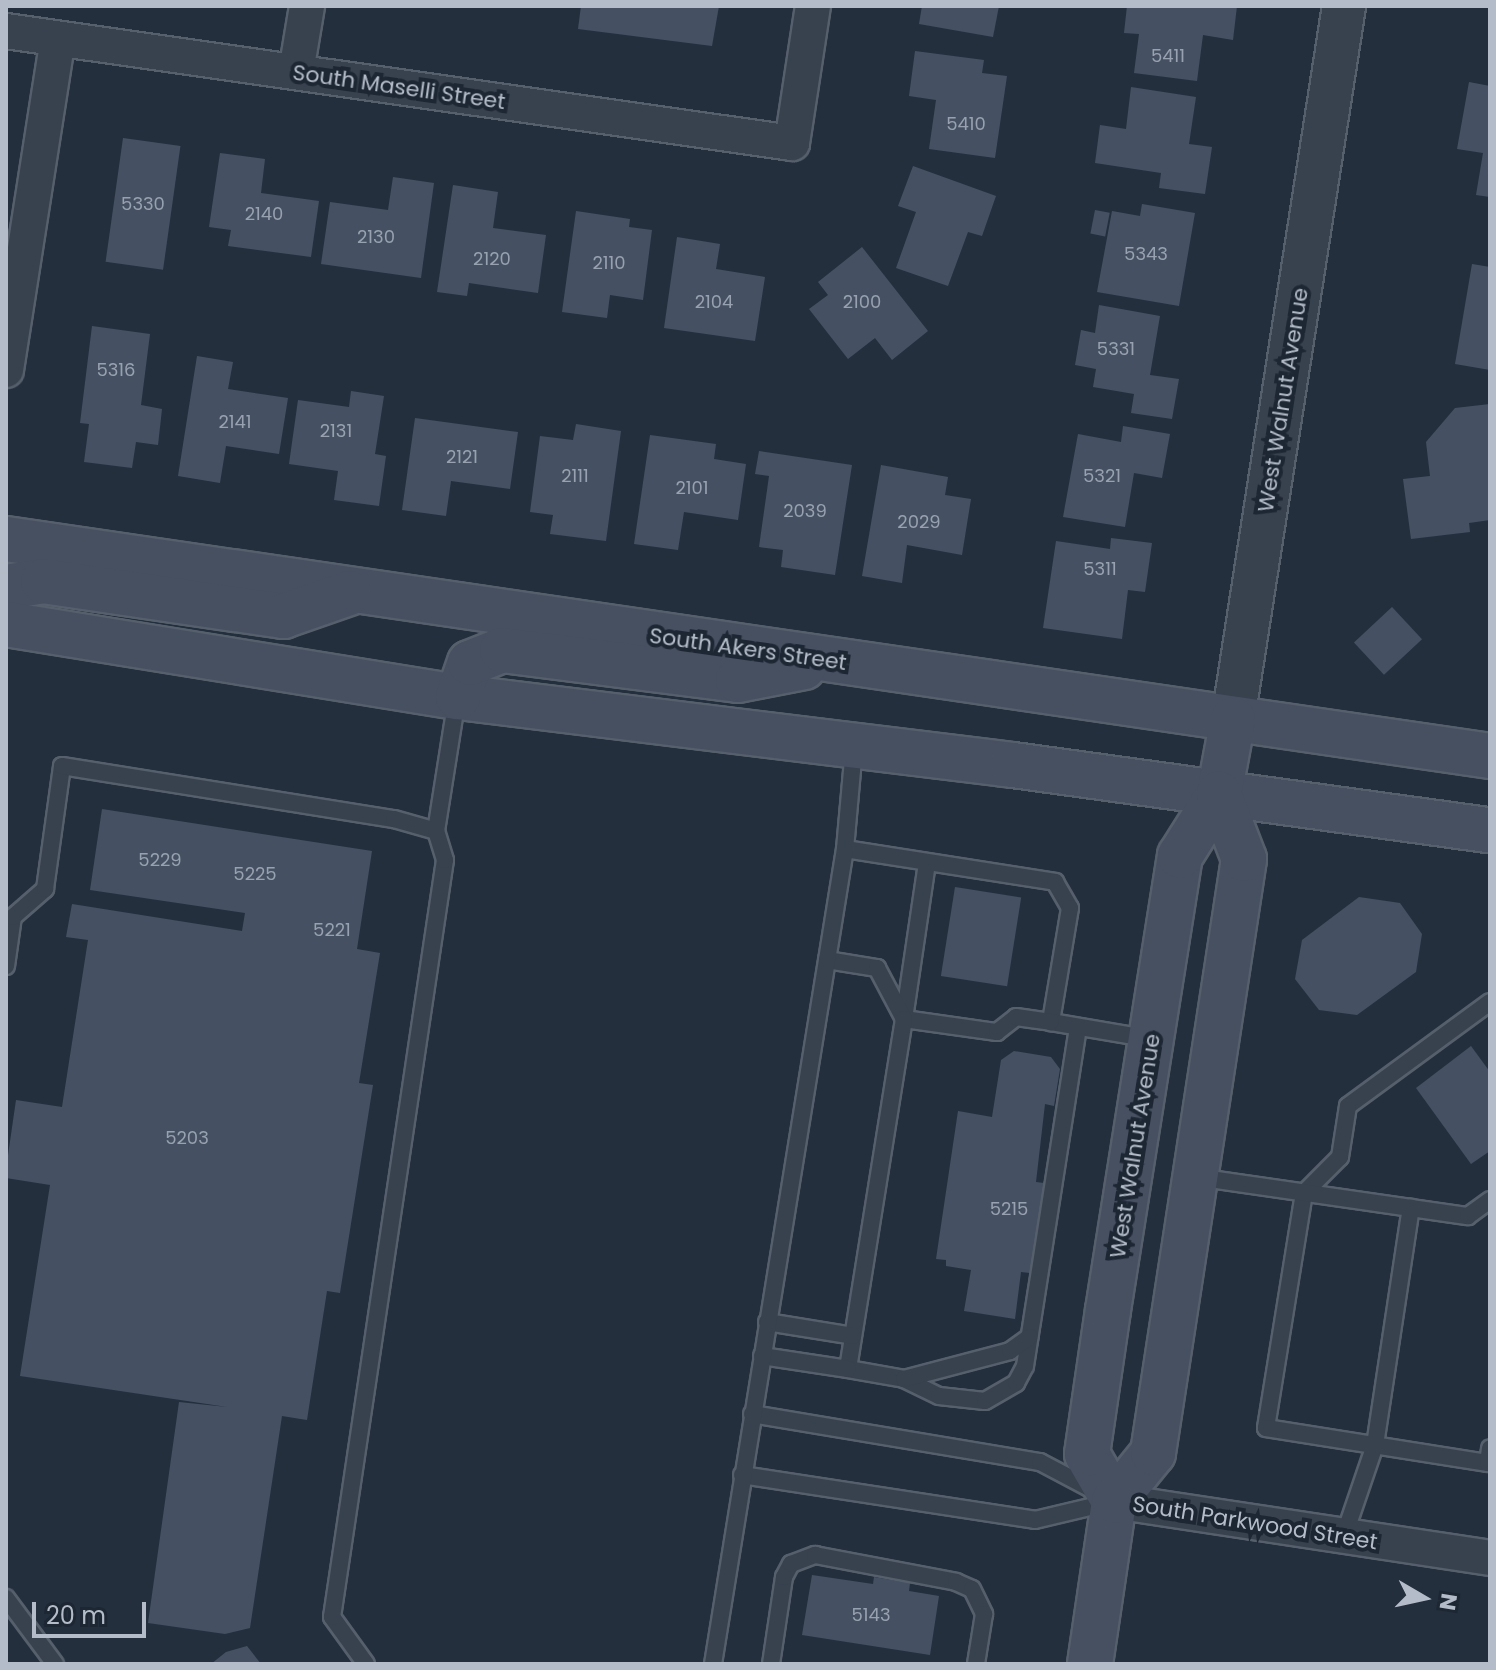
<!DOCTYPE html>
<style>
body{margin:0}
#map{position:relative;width:1496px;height:1670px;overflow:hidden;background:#242f3e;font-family:Poppins,sans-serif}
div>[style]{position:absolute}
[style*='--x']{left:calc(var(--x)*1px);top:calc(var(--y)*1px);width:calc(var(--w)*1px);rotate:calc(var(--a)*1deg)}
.building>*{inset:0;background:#455162;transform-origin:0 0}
.roads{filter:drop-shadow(2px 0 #565f6c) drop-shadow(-2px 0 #565f6c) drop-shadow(0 2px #565f6c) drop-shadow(0 -2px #565f6c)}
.service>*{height:16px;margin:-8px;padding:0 8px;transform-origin:8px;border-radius:8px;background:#38414e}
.minor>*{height:34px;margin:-17px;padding:0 17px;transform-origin:17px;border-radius:17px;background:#38414e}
.tertiary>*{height:42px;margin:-21px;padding:0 21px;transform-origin:21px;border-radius:21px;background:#38414e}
.secondary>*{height:44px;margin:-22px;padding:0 22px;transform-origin:22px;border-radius:22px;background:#465061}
span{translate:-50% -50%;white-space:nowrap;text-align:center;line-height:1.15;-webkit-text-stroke:8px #1d2633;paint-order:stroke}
.number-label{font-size:18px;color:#98a1af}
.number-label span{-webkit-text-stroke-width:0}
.street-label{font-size:22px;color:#b4bcc9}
.frame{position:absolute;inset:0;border:8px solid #b4bcc9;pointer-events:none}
.north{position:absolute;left:1384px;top:1558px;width:80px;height:80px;-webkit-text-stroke:6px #1d2633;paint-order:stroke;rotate:99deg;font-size:22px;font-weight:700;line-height:32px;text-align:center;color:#b4bcc9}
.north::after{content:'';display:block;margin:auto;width:28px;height:36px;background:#b4bcc9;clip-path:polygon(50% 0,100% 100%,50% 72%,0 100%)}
.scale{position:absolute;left:32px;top:1602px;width:114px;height:36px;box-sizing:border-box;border:4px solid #b4bcc9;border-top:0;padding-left:10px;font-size:24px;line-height:28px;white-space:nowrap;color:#b4bcc9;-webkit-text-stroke:6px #1d2633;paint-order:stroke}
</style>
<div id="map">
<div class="building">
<i style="clip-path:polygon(581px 6px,719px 6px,712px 46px,578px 29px)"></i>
<i style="clip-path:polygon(922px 6px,999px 6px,993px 37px,919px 24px)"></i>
<i style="clip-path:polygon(1127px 6px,1237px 6px,1233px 40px,1203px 35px,1197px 81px,1134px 73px,1139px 34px,1124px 33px)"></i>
<i style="clip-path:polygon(915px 51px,984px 60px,982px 73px,1007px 76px,995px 158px,929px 149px,936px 100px,909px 96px)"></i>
<i style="clip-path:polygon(1469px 82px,1490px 86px,1490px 197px,1476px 195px,1483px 153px,1457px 149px)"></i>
<i style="clip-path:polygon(1131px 87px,1196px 97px,1189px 144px,1212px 147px,1205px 194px,1159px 188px,1161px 173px,1095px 163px,1100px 125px,1126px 129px)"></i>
<i style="left:123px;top:138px;width:58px;height:125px;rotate:8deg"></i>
<i style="clip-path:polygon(220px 153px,265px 159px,261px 193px,319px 201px,311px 257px,228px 246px,231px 230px,209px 227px)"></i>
<i style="clip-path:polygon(913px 166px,996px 196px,982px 236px,968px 232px,948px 286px,896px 268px,916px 212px,898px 206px)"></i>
<i style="clip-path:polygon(393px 177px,434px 183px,421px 278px,321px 264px,330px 202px,388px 210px)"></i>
<i style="clip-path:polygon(453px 185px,498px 192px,493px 228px,546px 235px,538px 293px,469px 283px,467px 296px,437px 292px)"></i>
<i style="clip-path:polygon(1142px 204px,1195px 213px,1179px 306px,1097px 292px,1112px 211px,1140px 216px)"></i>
<i style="left:1095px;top:210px;width:15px;height:24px;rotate:11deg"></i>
<i style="clip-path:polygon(576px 211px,630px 219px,629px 227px,652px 230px,643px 300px,610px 295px,607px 318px,562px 312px)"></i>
<i style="clip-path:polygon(677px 237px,720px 244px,716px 269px,765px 277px,755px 341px,664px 328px)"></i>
<i style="clip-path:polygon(862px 247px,928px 331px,892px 360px,875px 338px,848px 359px,809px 309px,828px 295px,818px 282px)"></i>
<i style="clip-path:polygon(1472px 264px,1490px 267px,1490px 370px,1455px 364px)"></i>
<i style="clip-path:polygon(1099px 305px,1160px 316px,1150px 375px,1179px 379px,1172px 419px,1131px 413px,1134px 394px,1093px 387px,1096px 369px,1075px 365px,1081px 330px,1095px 333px)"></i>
<i style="clip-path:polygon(92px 326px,150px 334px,141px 405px,162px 409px,158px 445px,136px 442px,132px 468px,84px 462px,89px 424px,80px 423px)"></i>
<i style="clip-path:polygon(197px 356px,233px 362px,228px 389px,288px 398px,279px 454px,226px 446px,220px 483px,178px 476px)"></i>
<i style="clip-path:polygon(351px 391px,384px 396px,375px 454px,386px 456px,379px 506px,334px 500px,338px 471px,289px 464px,298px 400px,349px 407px)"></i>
<i style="clip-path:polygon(1490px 404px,1490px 520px,1469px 523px,1470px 532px,1411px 539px,1403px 479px,1430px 476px,1426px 442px,1455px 408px)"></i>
<i style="clip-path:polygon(415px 418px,518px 432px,510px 489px,451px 481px,446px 516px,402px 510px)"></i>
<i style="clip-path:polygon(576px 424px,621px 431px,606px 541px,550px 534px,553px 515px,530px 512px,540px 436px,573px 440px)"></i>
<i style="clip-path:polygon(1123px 426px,1170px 434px,1162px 478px,1134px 473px,1125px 527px,1063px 517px,1078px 434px,1121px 442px)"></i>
<i style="clip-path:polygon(650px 435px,716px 444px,714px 459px,746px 464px,738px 520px,684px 512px,678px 550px,634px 544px)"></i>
<i style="clip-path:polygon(759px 451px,852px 465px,835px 575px,781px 567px,783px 550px,759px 547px,769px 476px,755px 474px)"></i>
<i style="clip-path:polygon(881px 465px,948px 477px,945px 495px,971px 499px,962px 555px,907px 545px,902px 583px,862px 576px)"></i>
<i style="clip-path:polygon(1111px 538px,1152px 543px,1145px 592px,1128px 590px,1122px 639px,1043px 628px,1056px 541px,1110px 549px)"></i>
<i style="left:1392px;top:607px;width:44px;height:52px;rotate:47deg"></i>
<i style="clip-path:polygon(102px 809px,372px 851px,357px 949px,380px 953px,359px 1083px,373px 1085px,340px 1293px,327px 1291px,307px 1420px,282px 1416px,250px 1628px,225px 1634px,148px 1623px,179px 1402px,227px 1407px,20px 1376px,50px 1185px,6px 1178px,6px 1169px,16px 1100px,62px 1107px,88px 940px,66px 937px,72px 904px,242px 931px,245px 913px,90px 890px)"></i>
<i style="left:955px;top:887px;width:67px;height:90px;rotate:9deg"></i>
<i style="clip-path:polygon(1359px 897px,1400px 903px,1422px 934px,1416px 972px,1357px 1015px,1319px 1010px,1295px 979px,1302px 940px)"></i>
<i style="clip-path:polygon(1471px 1046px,1490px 1072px,1490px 1151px,1471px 1164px,1416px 1088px)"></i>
<i style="clip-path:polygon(1014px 1051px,1051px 1057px,1060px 1069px,1054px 1106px,1045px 1104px,1036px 1182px,1044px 1183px,1030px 1273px,1021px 1272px,1015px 1319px,964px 1311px,971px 1270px,946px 1266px,946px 1260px,936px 1259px,958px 1111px,992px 1117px,1001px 1060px)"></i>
<i style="clip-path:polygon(812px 1575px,873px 1584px,874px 1577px,910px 1583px,909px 1591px,939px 1596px,930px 1655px,802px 1635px)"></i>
<i style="clip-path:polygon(247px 1646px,261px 1664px,211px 1664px,226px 1652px)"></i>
</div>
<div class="roads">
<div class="service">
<i style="--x:845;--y:849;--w:213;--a:8.9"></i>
<i style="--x:1055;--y:882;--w:30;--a:60"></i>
<i style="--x:1070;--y:908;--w:116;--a:99.5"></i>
<i style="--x:1051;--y:1022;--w:101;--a:9.6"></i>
<i style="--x:927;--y:863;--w:158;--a:98.4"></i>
<i style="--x:904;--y:1019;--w:94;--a:8"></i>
<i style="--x:997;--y:1032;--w:24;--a:-38"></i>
<i style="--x:1016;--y:1017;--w:35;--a:8"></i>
<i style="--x:827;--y:960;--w:51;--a:9.1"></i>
<i style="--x:877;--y:968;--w:58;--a:62.1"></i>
<i style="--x:904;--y:1019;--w:354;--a:99.1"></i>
<i style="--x:848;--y:1369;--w:57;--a:10.1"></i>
<i style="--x:904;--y:1379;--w:39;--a:26"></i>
<i style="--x:939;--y:1396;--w:46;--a:6.2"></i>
<i style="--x:985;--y:1401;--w:36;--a:-30"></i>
<i style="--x:1016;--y:1383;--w:19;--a:-62"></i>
<i style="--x:1025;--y:1366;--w:343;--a:-81.1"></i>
<i style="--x:6;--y:966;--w:49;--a:-81.9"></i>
<i style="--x:13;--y:917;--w:43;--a:-41.2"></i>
<i style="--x:45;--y:889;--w:124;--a:-82.1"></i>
<i style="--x:62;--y:766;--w:336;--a:9.1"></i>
<i style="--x:394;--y:819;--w:44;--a:15.9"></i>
<i style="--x:1490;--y:1002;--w:176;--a:143.8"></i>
<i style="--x:1348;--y:1106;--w:52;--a:98.9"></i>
<i style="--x:1340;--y:1157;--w:51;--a:135"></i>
<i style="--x:1304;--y:1193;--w:238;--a:99.2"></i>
<i style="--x:1266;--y:1428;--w:225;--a:9"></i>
<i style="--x:1488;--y:1463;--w:15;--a:-82"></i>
<i style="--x:1196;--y:1177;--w:275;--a:8.2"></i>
<i style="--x:1468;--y:1216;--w:27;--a:-36"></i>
<i style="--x:767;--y:1322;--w:87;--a:9.2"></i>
<i style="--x:762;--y:1356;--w:87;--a:8.6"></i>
<i style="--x:904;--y:1379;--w:110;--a:-14.8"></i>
<i style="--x:1010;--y:1351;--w:24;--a:-36"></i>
<i style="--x:752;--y:1414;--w:292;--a:9.5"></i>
<i style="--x:1040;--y:1462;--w:62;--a:27.8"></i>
<i style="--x:742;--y:1475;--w:296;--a:8.7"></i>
<i style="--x:1035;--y:1520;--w:78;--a:-13.3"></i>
<i style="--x:1344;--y:1536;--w:96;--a:-71.2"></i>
<i style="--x:1375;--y:1445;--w:240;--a:-81.4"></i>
<i style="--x:6;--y:1598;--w:82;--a:53.4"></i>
<i style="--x:366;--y:1664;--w:58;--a:-125.9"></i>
<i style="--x:332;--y:1617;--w:765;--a:-81.51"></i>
<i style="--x:445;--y:860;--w:30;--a:-107"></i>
<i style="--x:436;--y:831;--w:134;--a:-81"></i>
<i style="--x:713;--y:1664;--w:826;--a:-80.8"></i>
<i style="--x:845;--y:849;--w:100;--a:-84.9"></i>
<i style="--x:771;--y:1664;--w:88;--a:-81.5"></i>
<i style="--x:784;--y:1577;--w:15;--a:-62"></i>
<i style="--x:791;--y:1564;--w:26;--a:-21"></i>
<i style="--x:815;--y:1555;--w:144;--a:10.8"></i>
<i style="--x:956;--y:1582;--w:17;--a:24"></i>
<i style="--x:972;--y:1589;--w:28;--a:64"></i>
<i style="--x:984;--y:1614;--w:51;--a:99.1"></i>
</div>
<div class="minor">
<i style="--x:6;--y:31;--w:794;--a:8.11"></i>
<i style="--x:792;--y:143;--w:139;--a:-81.3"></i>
<i style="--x:296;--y:72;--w:67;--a:-80.5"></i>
<i style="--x:6;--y:370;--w:335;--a:-81.1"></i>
<i style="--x:1114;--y:1501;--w:380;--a:8.6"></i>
</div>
<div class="tertiary">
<i style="--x:1233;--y:719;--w:722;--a:-81.15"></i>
</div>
<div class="secondary">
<i style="--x:6;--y:539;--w:1500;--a:8.32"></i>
<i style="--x:6;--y:587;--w:37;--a:-9"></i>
<i style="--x:43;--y:581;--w:243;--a:8.3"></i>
<i style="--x:283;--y:616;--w:70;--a:-19.2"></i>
<i style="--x:6;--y:624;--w:458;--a:9.2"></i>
<i style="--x:458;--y:697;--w:559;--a:6.99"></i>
<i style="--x:1013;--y:765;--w:481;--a:7.8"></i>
<i style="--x:458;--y:697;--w:36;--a:-71"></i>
<i style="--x:470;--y:663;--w:35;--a:-22"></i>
<i style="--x:502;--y:650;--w:238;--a:7.2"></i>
<i style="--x:738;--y:680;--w:67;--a:-11.1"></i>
<i style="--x:1114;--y:1501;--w:54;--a:-119.9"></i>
<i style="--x:1087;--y:1454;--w:146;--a:-81.7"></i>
<i style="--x:1108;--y:1310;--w:460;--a:-81"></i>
<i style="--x:1180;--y:856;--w:73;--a:-57.8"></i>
<i style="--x:1219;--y:794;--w:76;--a:-79.4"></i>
<i style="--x:1090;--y:1664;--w:165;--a:-81.6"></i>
<i style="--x:1114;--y:1501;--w:62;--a:-50.9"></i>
<i style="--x:1153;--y:1453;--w:601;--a:-81.29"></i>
<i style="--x:1244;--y:859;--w:70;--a:-111"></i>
</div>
</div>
<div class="number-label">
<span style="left:1168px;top:56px">5411</span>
<span style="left:966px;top:124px">5410</span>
<span style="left:143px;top:204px">5330</span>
<span style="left:264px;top:214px">2140</span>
<span style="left:376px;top:237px">2130</span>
<span style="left:1146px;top:254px">5343</span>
<span style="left:492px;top:259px">2120</span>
<span style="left:609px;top:263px">2110</span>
<span style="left:714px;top:302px">2104</span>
<span style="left:862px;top:302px">2100</span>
<span style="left:1116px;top:349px">5331</span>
<span style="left:116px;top:370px">5316</span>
<span style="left:235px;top:422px">2141</span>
<span style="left:336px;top:431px">2131</span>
<span style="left:462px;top:457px">2121</span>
<span style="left:575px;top:476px">2111</span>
<span style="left:1102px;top:476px">5321</span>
<span style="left:692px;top:488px">2101</span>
<span style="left:805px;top:511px">2039</span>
<span style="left:919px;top:522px">2029</span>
<span style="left:1100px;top:569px">5311</span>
<span style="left:160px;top:860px">5229</span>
<span style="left:255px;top:874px">5225</span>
<span style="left:332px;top:930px">5221</span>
<span style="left:187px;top:1138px">5203</span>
<span style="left:1009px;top:1209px">5215</span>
<span style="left:871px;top:1615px">5143</span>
</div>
<div class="street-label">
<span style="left:399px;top:87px;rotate:8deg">South Maselli Street</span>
<span style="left:1283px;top:400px;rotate:-81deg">West Walnut Avenue</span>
<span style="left:748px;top:649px;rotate:8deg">South Akers Street</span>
<span style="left:1135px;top:1146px;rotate:-81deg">West Walnut Avenue</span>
<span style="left:1255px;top:1523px;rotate:9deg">South Parkwood Street</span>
</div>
<div class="frame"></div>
<div class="north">N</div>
<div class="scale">20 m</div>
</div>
